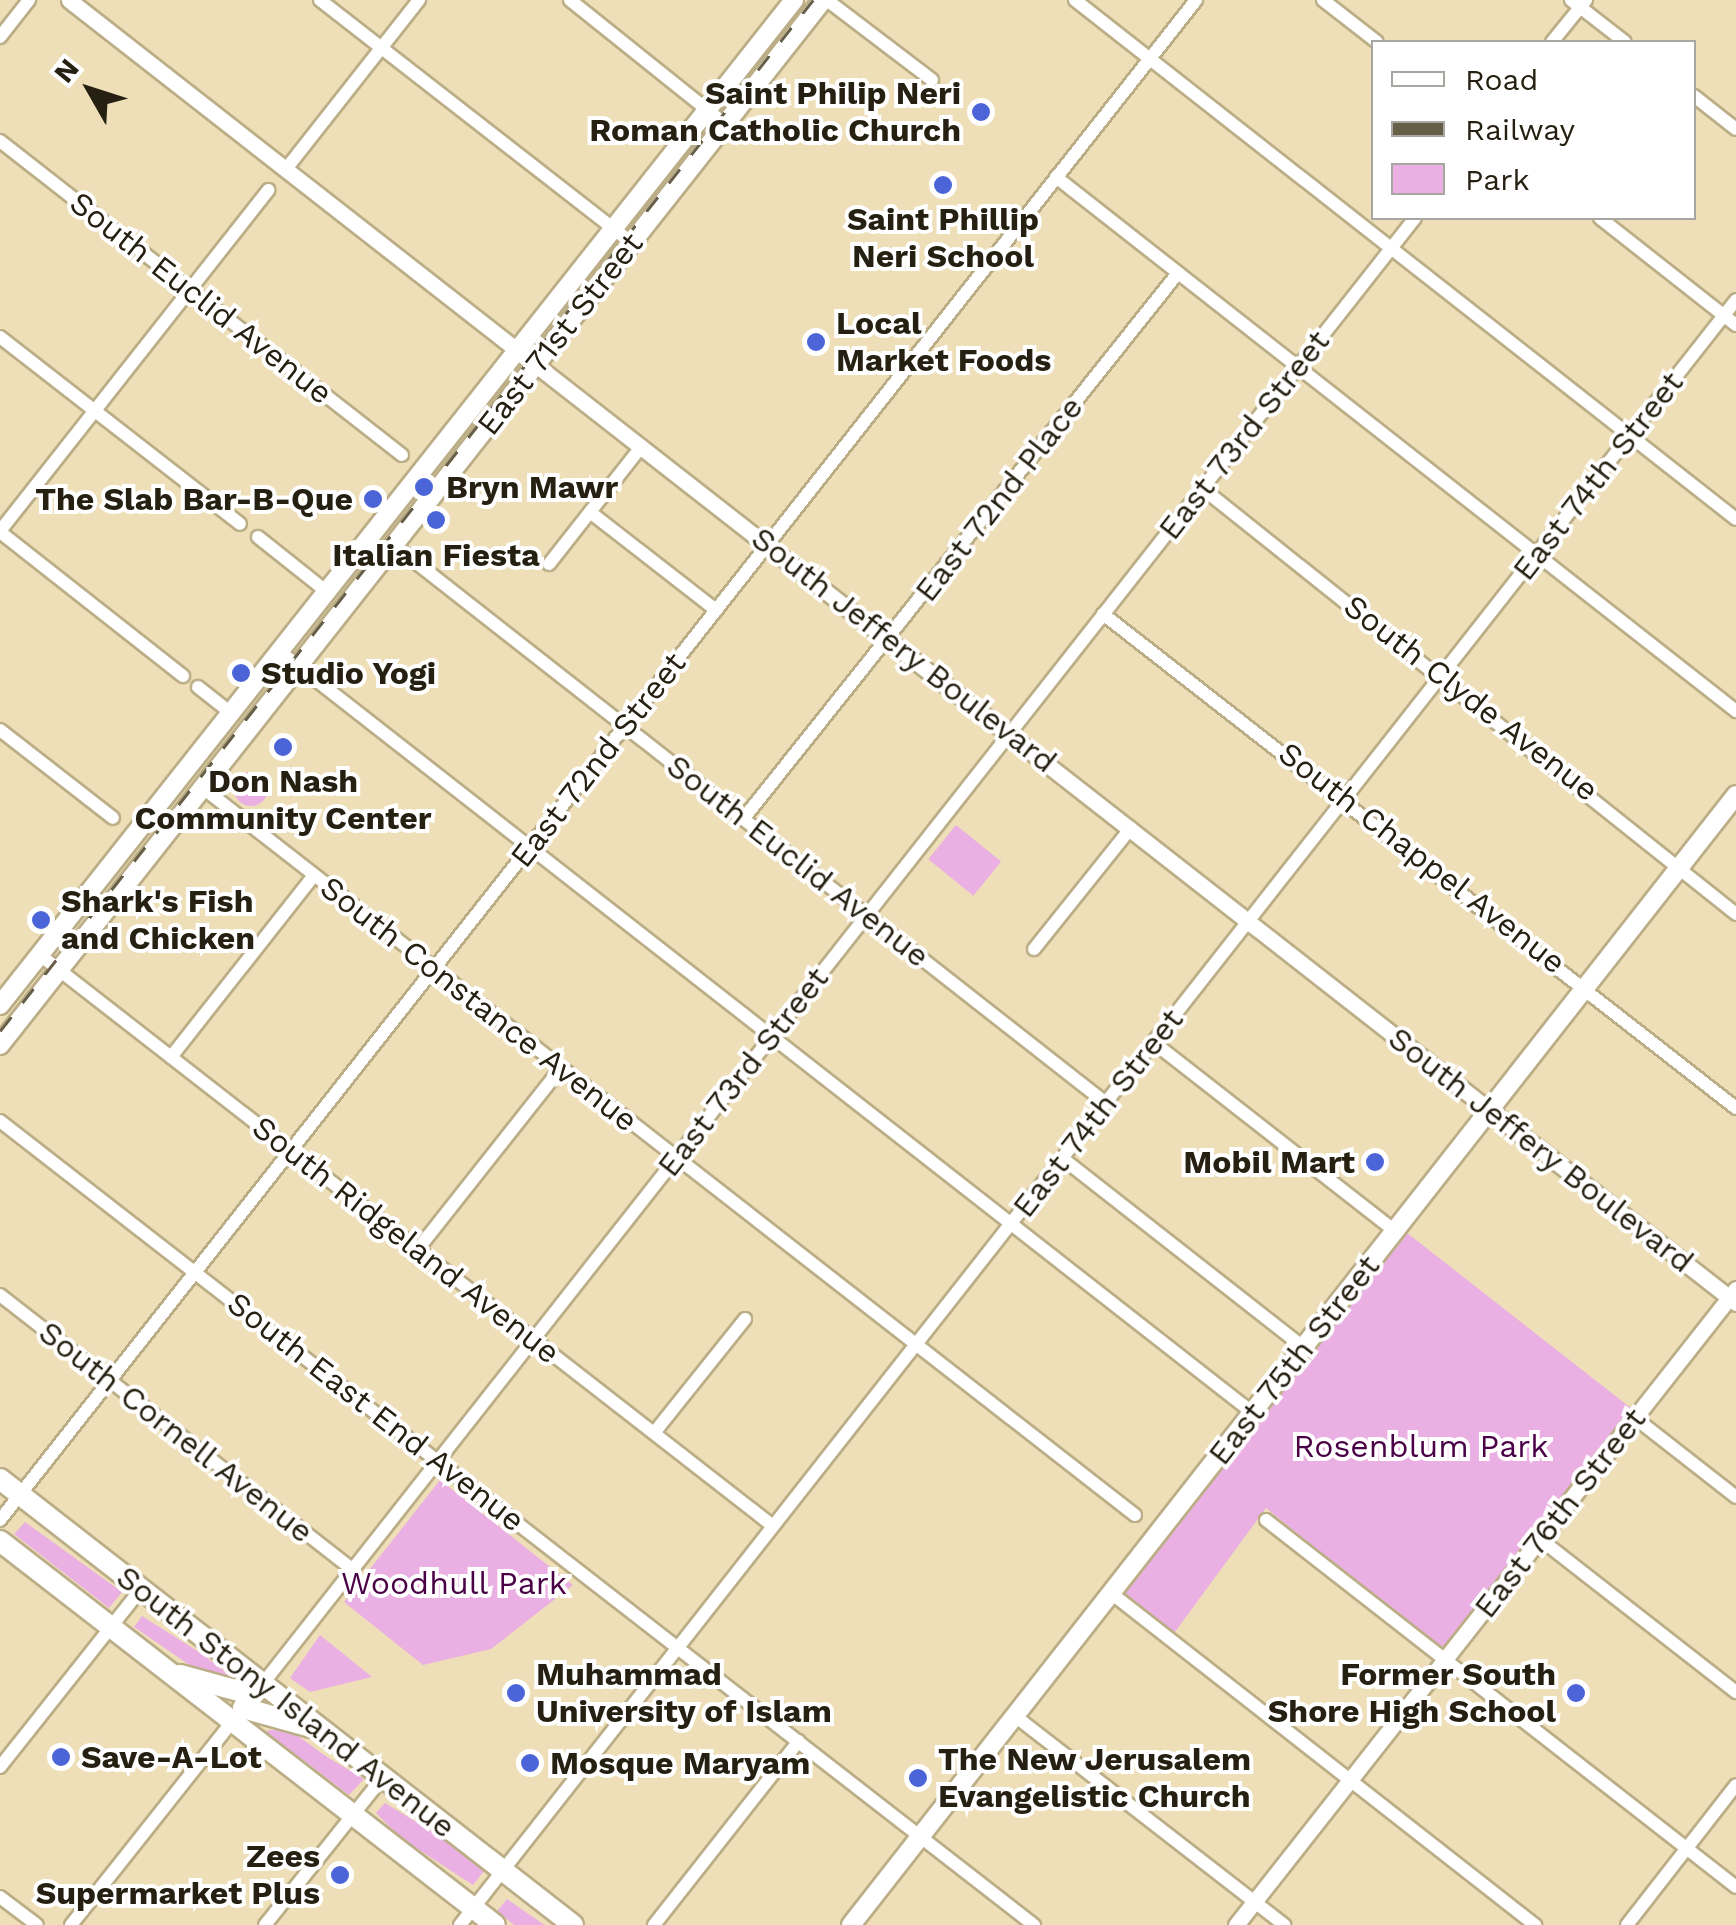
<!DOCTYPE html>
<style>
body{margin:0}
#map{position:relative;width:1736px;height:1925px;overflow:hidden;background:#eedfb8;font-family:"Work Sans",sans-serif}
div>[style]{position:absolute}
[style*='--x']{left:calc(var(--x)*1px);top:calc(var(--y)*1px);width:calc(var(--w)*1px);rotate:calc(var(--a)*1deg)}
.green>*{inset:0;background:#eaafe3;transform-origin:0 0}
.round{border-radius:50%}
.roads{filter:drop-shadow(2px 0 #bbae87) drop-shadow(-2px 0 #bbae87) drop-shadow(0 2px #bbae87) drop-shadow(0 -2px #bbae87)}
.minor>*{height:12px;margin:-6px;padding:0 6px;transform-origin:6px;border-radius:6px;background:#fff}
.tertiary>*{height:15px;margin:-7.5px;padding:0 7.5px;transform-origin:7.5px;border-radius:7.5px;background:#fff}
.secondary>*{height:18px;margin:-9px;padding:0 9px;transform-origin:9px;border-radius:9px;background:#fff}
.trunk>*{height:20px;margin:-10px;padding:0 10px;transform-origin:10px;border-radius:10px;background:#fff}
.rail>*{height:2.5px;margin-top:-1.25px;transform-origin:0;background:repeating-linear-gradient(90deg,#665e47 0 18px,transparent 0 36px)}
.dots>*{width:28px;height:28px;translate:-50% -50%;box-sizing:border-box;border:5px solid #fff;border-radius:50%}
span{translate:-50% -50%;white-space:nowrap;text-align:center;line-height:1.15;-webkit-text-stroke:8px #fff;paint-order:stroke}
.poi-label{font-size:32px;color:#252011;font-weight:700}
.right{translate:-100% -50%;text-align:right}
.left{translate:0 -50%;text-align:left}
.street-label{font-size:32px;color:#252011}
.park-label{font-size:32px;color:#490046}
.legend{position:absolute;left:1371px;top:40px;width:325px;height:180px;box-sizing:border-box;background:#fff;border:2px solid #a8a6a0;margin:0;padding:12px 18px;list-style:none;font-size:30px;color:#252011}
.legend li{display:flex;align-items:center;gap:20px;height:50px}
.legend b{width:50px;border:2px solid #a8a6a0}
.north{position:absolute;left:40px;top:40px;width:100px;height:100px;-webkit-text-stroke:8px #fff;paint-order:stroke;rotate:309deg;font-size:28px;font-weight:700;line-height:40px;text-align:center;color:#252011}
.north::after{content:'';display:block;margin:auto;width:35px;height:45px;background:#252011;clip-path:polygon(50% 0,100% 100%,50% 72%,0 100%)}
</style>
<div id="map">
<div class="green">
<i class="round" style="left:234px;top:772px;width:34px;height:34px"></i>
<i style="left:956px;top:825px;width:58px;height:44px;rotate:39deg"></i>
<i style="clip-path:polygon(1402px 1229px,1636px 1412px,1446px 1654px,1266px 1508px,1172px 1636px,1117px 1594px)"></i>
<i style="clip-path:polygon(440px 1480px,573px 1585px,491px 1649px,423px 1665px,344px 1602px)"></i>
<i style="clip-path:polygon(25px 1522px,122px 1592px,109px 1608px,14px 1534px)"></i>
<i style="clip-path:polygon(142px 1616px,202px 1654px,241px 1684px,204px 1675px,134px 1627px)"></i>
<i style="clip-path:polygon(320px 1635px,372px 1677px,310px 1692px,290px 1678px)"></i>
<i style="clip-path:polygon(287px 1728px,327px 1757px,364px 1779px,349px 1795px,265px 1731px)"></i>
<i style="clip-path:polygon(385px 1803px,436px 1834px,484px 1871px,473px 1885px,401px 1838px,376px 1813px)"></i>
<i style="clip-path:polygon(507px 1899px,543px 1924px,545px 1925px,514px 1925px,497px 1911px)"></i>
</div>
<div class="roads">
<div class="minor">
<i style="--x:320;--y:0;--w:395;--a:37.9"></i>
<i style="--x:570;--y:0;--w:200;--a:38.7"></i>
<i style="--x:827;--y:0;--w:132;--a:37.3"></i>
<i style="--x:1075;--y:0;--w:840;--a:38.14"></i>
<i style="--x:1323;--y:0;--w:68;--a:37.9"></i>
<i style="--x:1571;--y:0;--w:68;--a:37.9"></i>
<i style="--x:0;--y:37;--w:47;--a:-51.9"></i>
<i style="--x:1552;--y:42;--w:54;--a:-51"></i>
<i style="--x:1694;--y:96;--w:53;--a:38.2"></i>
<i style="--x:0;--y:141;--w:510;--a:37.99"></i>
<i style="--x:286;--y:169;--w:215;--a:-51.8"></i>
<i style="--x:1056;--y:177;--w:865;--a:38.14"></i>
<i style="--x:1600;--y:218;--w:173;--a:38.2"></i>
<i style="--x:0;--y:337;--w:304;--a:37.9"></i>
<i style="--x:1202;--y:488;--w:683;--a:38.58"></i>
<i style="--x:590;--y:512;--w:160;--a:37.9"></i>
<i style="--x:0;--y:531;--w:434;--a:-51.8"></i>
<i style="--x:0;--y:532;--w:233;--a:38.2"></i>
<i style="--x:258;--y:537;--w:87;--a:38.5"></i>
<i style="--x:395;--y:546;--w:903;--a:38.08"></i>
<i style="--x:549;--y:564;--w:150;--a:-51.8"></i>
<i style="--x:1103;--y:614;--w:803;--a:37.97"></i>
<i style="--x:279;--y:651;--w:1237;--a:38.04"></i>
<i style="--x:198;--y:687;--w:42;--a:38.2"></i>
<i style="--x:0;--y:730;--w:143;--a:37.9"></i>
<i style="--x:203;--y:788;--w:1182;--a:37.96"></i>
<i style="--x:744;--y:818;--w:697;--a:-51.47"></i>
<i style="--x:1034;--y:949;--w:155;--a:-51.3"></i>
<i style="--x:40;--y:955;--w:929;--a:37.92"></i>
<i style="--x:1153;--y:1042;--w:307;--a:38"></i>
<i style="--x:171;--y:1057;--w:231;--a:-51.8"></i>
<i style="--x:0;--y:1121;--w:1310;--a:37.87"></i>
<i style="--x:1062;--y:1158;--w:308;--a:38.1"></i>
<i style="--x:418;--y:1249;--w:231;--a:-51.7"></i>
<i style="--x:0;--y:1295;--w:446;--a:37.9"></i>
<i style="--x:1635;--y:1418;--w:128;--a:38"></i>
<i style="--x:654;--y:1433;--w:146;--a:-51.4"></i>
<i style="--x:0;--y:1520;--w:1934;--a:-51.8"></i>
<i style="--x:1266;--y:1520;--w:596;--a:37.98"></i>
<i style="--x:1540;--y:1539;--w:249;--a:38"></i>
<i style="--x:1111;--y:1593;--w:539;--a:38.06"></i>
<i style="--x:261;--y:1686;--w:1867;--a:-51.83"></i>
<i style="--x:1015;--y:1716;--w:341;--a:37.8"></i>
<i style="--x:0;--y:1767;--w:227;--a:-51.6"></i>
<i style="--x:0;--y:1897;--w:46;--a:37.1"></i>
<i style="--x:71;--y:1925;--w:265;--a:-51.6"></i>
<i style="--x:265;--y:1925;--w:189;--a:-51.4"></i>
<i style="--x:460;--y:1925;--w:2066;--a:-51.86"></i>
<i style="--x:654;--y:1925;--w:234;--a:-51.8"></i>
<i style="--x:1627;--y:1925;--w:177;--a:-52.1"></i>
</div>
<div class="tertiary">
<i style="--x:69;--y:0;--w:2116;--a:38.01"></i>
<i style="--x:1236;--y:1925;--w:809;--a:-51.83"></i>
</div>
<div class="secondary">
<i style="--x:0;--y:1005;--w:1281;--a:-51.69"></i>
<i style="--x:0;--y:1045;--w:1330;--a:-51.78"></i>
<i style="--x:851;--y:1925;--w:1435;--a:-51.93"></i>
</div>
<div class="trunk">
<i style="--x:0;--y:1479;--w:726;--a:37.9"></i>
<i style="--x:0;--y:1541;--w:626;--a:37.8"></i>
<i style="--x:180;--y:1675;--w:76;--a:15.3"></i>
<i style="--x:243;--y:1708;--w:71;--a:15.6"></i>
</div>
</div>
<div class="rail">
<i style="--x:0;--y:1031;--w:1313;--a:-51.74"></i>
</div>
<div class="dots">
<i style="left:981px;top:112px;background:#4b64d8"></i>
<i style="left:943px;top:185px;background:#4b64d8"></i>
<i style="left:816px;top:342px;background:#4b64d8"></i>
<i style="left:424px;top:487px;background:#4b64d8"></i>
<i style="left:373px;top:499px;background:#4b64d8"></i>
<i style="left:436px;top:520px;background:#4b64d8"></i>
<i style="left:241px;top:673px;background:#4b64d8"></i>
<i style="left:283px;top:747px;background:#4b64d8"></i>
<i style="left:41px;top:920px;background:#4b64d8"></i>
<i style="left:1375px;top:1162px;background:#4b64d8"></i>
<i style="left:516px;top:1693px;background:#4b64d8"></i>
<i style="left:1576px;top:1693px;background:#4b64d8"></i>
<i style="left:61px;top:1757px;background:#4b64d8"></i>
<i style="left:530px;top:1763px;background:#4b64d8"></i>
<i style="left:918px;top:1778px;background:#4b64d8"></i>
<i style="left:340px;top:1875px;background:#4b64d8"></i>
</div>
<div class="poi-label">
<span class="right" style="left:961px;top:112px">Saint Philip Neri<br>Roman Catholic Church</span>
<span style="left:943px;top:238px">Saint Phillip<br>Neri School</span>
<span class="left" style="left:836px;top:342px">Local<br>Market Foods</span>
<span class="left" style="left:446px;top:487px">Bryn Mawr</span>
<span class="right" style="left:353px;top:499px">The Slab Bar-B-Que</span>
<span style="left:436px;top:555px">Italian Fiesta</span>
<span class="left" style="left:261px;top:673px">Studio Yogi</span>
<span style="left:283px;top:800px">Don Nash<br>Community Center</span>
<span class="left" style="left:61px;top:920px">Shark's Fish<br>and Chicken</span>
<span class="right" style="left:1355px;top:1162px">Mobil Mart</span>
<span class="left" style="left:536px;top:1693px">Muhammad<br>University of Islam</span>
<span class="right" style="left:1556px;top:1693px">Former South<br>Shore High School</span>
<span class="left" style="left:81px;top:1757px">Save-A-Lot</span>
<span class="left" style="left:938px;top:1778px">The New Jerusalem<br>Evangelistic Church</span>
<span class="left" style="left:550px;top:1763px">Mosque Maryam</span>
<span class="right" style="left:320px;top:1875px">Zees<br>Supermarket Plus</span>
</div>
<div class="street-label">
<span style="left:201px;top:298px;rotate:38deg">South Euclid Avenue</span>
<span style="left:560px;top:334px;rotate:-52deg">East 71st Street</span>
<span style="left:1244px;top:435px;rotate:-52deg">East 73rd Street</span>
<span style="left:1598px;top:476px;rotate:-52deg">East 74th Street</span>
<span style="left:999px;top:499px;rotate:-52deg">East 72nd Place</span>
<span style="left:904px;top:650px;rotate:38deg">South Jeffery Boulevard</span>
<span style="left:1471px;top:698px;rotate:38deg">South Clyde Avenue</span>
<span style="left:598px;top:760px;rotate:-52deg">East 72nd Street</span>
<span style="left:1422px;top:858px;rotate:38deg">South Chappel Avenue</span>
<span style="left:798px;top:861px;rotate:38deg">South Euclid Avenue</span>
<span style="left:479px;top:1004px;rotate:38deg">South Constance Avenue</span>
<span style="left:743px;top:1072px;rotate:-52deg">East 73rd Street</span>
<span style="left:1098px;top:1113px;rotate:-52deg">East 74th Street</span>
<span style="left:1541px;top:1150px;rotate:38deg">South Jeffery Boulevard</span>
<span style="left:406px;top:1240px;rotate:38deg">South Ridgeland Avenue</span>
<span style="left:1294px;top:1360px;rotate:-52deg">East 75th Street</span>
<span style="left:376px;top:1412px;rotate:38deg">South East End Avenue</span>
<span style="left:176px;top:1432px;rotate:38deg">South Cornell Avenue</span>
<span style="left:1560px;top:1513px;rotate:-52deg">East 76th Street</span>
<span style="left:286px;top:1702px;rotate:38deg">South Stony Island Avenue</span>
</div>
<div class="park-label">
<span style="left:1421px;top:1446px">Rosenblum Park</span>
<span style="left:454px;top:1583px">Woodhull Park</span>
</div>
<ul class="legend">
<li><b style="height:12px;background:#fff"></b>Road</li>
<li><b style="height:12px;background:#665e47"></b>Railway</li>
<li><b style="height:28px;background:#eaafe3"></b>Park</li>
</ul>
<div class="north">N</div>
</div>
